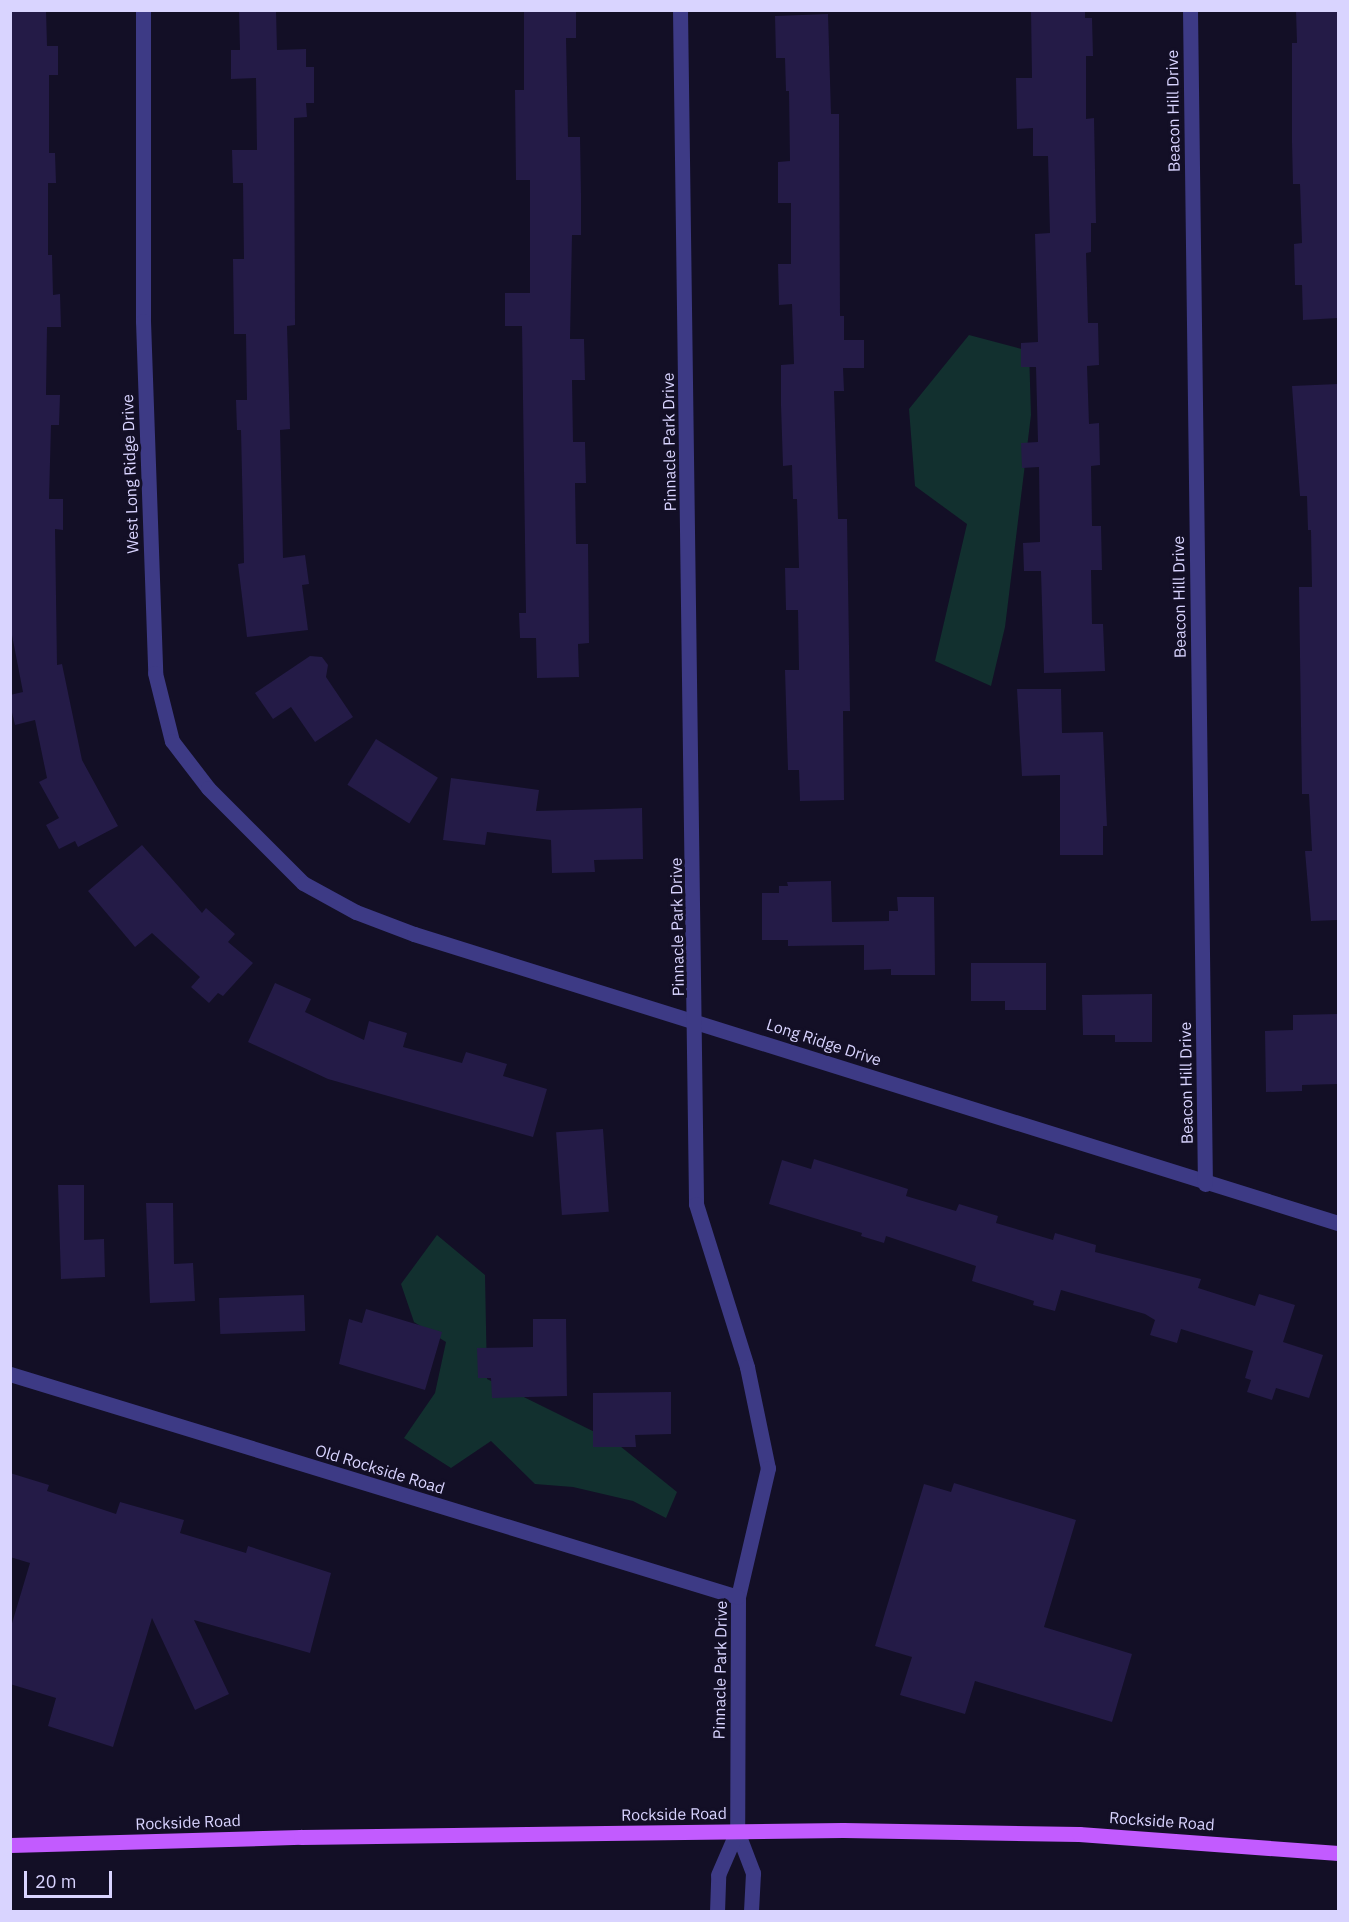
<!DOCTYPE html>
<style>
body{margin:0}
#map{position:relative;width:1349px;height:1922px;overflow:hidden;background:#130f26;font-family:"IBM Plex Sans",sans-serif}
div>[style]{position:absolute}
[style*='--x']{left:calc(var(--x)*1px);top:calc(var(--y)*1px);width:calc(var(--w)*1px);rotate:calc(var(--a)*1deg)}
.green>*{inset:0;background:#12302f}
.building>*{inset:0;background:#241b47;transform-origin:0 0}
.minor>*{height:15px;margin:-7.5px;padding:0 7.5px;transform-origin:7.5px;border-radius:7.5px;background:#3d3a85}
.major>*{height:15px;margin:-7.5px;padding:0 7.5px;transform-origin:7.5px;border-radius:7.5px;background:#c25bff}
span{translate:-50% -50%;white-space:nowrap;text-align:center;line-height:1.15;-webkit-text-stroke:6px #130f26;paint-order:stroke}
.street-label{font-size:16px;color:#d9d4ff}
.frame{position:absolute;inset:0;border:12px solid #d9d4ff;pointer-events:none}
.scale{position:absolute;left:24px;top:1871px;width:88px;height:27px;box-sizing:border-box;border:3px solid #d9d4ff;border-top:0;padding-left:8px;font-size:18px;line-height:21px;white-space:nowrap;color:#d9d4ff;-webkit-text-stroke:4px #130f26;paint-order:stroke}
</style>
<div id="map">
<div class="green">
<i style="clip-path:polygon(969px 335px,1029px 351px,1031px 415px,1005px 627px,991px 686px,935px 661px,967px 524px,915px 486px,909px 409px)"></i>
<i style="clip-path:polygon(437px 1235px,485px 1275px,487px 1379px,615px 1442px,677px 1492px,666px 1518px,633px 1501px,573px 1487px,535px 1484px,491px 1441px,451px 1468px,404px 1438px,435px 1393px,446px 1342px,414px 1322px,401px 1284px)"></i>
</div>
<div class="building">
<i style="clip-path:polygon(10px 10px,46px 10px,47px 46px,58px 46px,58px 75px,49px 75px,49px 153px,55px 153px,56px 183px,48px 183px,48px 255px,52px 255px,53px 295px,60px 294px,61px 327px,47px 327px,46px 395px,60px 395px,59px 425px,51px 425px,49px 499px,63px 499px,63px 530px,55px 529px,57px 665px,62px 664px,82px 760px,118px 826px,78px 847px,75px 841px,59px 849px,46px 825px,59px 818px,39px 782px,47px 778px,35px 720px,15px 725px,10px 704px,10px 695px,23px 692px,10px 625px)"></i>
<i style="clip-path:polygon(239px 10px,276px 10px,277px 50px,306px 49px,306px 67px,314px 67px,314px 103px,306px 103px,307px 117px,294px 118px,295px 325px,287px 326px,290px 429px,280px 430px,283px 558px,305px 555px,309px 584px,302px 585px,308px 630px,247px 637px,238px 564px,244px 563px,241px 430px,237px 430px,236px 400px,247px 400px,246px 334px,234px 334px,233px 259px,244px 259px,243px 183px,233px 183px,232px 150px,257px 150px,256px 78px,231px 79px,231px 50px,240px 50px)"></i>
<i style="clip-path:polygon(524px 10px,576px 10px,576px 38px,566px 38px,568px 137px,580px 137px,581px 195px,581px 235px,572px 235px,570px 339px,584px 339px,585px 380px,572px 380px,573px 442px,585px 442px,586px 483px,575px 483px,576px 544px,588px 544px,589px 643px,578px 644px,579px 677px,537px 678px,536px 638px,520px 638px,519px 613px,526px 613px,522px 326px,505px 326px,505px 293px,530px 293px,530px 180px,516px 180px,515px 90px,524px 90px)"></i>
<i style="clip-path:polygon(1031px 10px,1085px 10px,1085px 18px,1092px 18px,1093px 56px,1086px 56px,1086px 119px,1094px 118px,1096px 223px,1091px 223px,1091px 252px,1086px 253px,1088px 323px,1098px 323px,1099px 365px,1087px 366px,1089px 424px,1099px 423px,1100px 465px,1091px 466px,1092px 526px,1101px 526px,1102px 570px,1091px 570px,1092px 624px,1103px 624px,1105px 671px,1044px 673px,1041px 571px,1024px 571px,1023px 543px,1040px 542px,1039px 467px,1022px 468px,1021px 443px,1038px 442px,1036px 367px,1021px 367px,1021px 343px,1038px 342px,1035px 234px,1050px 233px,1048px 156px,1033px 156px,1033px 128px,1017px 129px,1016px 78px,1032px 78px)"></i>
<i style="clip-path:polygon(1296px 10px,1338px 10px,1338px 318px,1303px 320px,1302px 285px,1295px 285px,1294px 244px,1302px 243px,1300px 184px,1293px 184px,1292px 142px,1292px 43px,1297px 43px)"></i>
<i style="clip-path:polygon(828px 14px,831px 114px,839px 114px,840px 316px,844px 316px,844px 340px,864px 340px,864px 368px,843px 368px,844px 391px,834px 391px,838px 519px,847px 519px,850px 711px,843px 711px,844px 800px,800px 801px,799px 770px,788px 770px,785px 670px,799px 670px,798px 610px,786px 610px,785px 568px,799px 568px,797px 499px,793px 499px,792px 465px,783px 466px,781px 405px,781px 365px,794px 364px,792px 304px,779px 305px,778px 264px,791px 264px,791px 203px,778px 203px,778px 162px,790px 161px,789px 91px,786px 91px,785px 58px,776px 58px,775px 16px)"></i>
<i style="clip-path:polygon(1338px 384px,1338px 920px,1311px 921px,1305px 851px,1312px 851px,1309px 794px,1302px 794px,1299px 587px,1312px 587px,1311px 530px,1308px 530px,1307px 496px,1300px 496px,1292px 386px)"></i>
<i style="clip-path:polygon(310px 656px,322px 657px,328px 665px,326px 677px,353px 717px,315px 742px,291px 707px,273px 719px,255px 693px)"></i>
<i style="clip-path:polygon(1017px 689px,1061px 689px,1062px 733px,1103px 732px,1107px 826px,1103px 826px,1103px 855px,1060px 855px,1060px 775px,1022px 776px)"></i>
<i style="left:376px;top:739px;width:73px;height:54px;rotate:32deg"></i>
<i style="clip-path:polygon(451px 778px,539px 790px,536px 811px,642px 808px,643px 859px,594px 860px,595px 872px,552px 873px,551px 840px,487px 832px,485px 845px,443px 840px)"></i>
<i style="clip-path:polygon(142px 845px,202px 913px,206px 908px,235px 934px,228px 942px,253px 963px,223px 996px,218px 993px,209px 1003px,191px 987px,200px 977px,152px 933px,135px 947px,88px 891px)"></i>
<i style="clip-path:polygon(831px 881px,832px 922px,889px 921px,889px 911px,898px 911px,897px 897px,934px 897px,935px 975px,891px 975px,891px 969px,864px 970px,864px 945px,788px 946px,788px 940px,762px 940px,762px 893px,779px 893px,779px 886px,788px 886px,787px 882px)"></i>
<i style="clip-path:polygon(971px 963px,1046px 963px,1046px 1010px,1005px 1010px,1005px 1001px,971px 1001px)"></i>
<i style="clip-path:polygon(275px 983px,311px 999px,305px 1012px,364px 1040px,369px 1021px,407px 1033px,403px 1047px,462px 1063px,466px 1052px,507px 1064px,503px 1076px,547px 1089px,533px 1137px,328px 1079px,248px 1042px)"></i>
<i style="clip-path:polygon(1152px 994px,1152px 1042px,1115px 1042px,1115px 1035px,1083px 1035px,1082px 995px)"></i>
<i style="clip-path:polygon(1338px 1014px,1338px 1084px,1302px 1085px,1302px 1091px,1266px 1092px,1265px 1031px,1293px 1030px,1293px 1015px)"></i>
<i style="left:603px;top:1129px;width:83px;height:47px;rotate:86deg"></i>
<i style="clip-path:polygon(814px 1159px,908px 1189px,906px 1196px,956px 1211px,959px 1204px,998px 1216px,996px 1223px,1053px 1240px,1055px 1233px,1096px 1245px,1095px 1252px,1201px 1279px,1198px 1288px,1255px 1306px,1259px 1294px,1295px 1305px,1283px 1342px,1323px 1355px,1309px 1398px,1276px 1388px,1272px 1400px,1247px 1392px,1251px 1380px,1245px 1378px,1253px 1351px,1181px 1329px,1177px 1343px,1150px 1335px,1155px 1320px,1145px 1314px,1061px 1290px,1055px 1311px,1033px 1305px,1034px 1301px,972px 1281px,976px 1266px,886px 1236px,884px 1243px,861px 1236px,862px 1233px,769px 1204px,782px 1160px,811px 1169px)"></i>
<i style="clip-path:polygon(58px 1185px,84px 1185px,84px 1240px,104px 1239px,105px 1277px,61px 1279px)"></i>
<i style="clip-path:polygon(146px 1203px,173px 1203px,174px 1264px,193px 1263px,195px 1301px,150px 1303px)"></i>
<i style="left:304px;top:1295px;width:36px;height:85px;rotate:88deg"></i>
<i style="clip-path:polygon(366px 1309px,442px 1332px,425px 1390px,339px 1364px,349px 1319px,362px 1323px)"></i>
<i style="clip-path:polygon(533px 1319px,566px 1319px,567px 1396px,492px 1398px,491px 1378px,478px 1378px,477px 1348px,533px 1347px)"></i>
<i style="clip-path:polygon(671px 1392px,671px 1434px,635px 1435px,636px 1447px,593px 1447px,593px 1393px)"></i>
<i style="clip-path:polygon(10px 1473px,49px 1485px,47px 1491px,116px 1514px,120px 1502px,184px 1520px,180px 1533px,246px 1553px,248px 1546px,331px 1573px,310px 1653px,194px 1620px,229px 1694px,195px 1710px,152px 1618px,113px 1747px,48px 1726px,56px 1698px,10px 1684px,10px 1630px,30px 1563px,10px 1557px)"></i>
<i style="clip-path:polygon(954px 1483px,1076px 1520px,1044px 1627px,1132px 1654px,1112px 1722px,975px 1681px,965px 1714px,900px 1695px,912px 1657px,875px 1646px,924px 1484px,951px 1492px)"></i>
</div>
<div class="minor">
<i style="--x:143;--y:10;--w:311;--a:90"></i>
<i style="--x:143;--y:321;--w:352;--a:88"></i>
<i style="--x:155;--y:673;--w:70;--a:76"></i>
<i style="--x:172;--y:741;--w:59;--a:52.5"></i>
<i style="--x:208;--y:788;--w:134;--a:45"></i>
<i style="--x:303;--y:883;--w:60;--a:28.7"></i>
<i style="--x:356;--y:912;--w:62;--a:20.8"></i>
<i style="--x:414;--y:934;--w:968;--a:17.37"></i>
<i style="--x:680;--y:10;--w:1194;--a:89.23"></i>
<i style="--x:696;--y:1204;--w:171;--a:72.6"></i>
<i style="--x:747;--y:1367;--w:103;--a:78.3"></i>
<i style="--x:768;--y:1468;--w:132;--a:103.1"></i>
<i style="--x:738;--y:1597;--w:234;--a:90.2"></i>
<i style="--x:737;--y:1831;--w:45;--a:69.1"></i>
<i style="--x:753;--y:1873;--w:39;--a:93"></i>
<i style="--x:1190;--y:10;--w:1174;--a:89.27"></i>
<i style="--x:10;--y:1374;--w:761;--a:17.03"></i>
<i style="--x:717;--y:1912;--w:37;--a:-88"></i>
<i style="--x:718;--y:1875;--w:48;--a:-66.6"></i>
</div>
<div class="major">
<i style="--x:10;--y:1845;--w:291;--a:-1.6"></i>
<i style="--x:301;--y:1837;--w:542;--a:-0.74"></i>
<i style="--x:843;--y:1830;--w:236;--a:1"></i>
<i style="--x:1079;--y:1834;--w:260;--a:4.2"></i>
</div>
<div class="street-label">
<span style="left:1173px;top:111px;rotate:-91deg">Beacon Hill Drive</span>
<span style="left:669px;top:442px;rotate:-91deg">Pinnacle Park Drive</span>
<span style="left:130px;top:474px;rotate:-92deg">West Long Ridge Drive</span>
<span style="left:1179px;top:597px;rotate:-91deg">Beacon Hill Drive</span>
<span style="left:677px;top:927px;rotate:-91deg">Pinnacle Park Drive</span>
<span style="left:824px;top:1042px;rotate:18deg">Long Ridge Drive</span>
<span style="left:1186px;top:1083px;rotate:-91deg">Beacon Hill Drive</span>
<span style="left:380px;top:1469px;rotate:17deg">Old Rockside Road</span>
<span style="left:720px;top:1670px;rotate:-89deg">Pinnacle Park Drive</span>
<span style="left:674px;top:1814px;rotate:-1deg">Rockside Road</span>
<span style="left:1162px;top:1821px;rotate:4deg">Rockside Road</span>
<span style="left:188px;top:1822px;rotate:-2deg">Rockside Road</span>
</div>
<div class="frame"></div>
<div class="scale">20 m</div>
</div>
